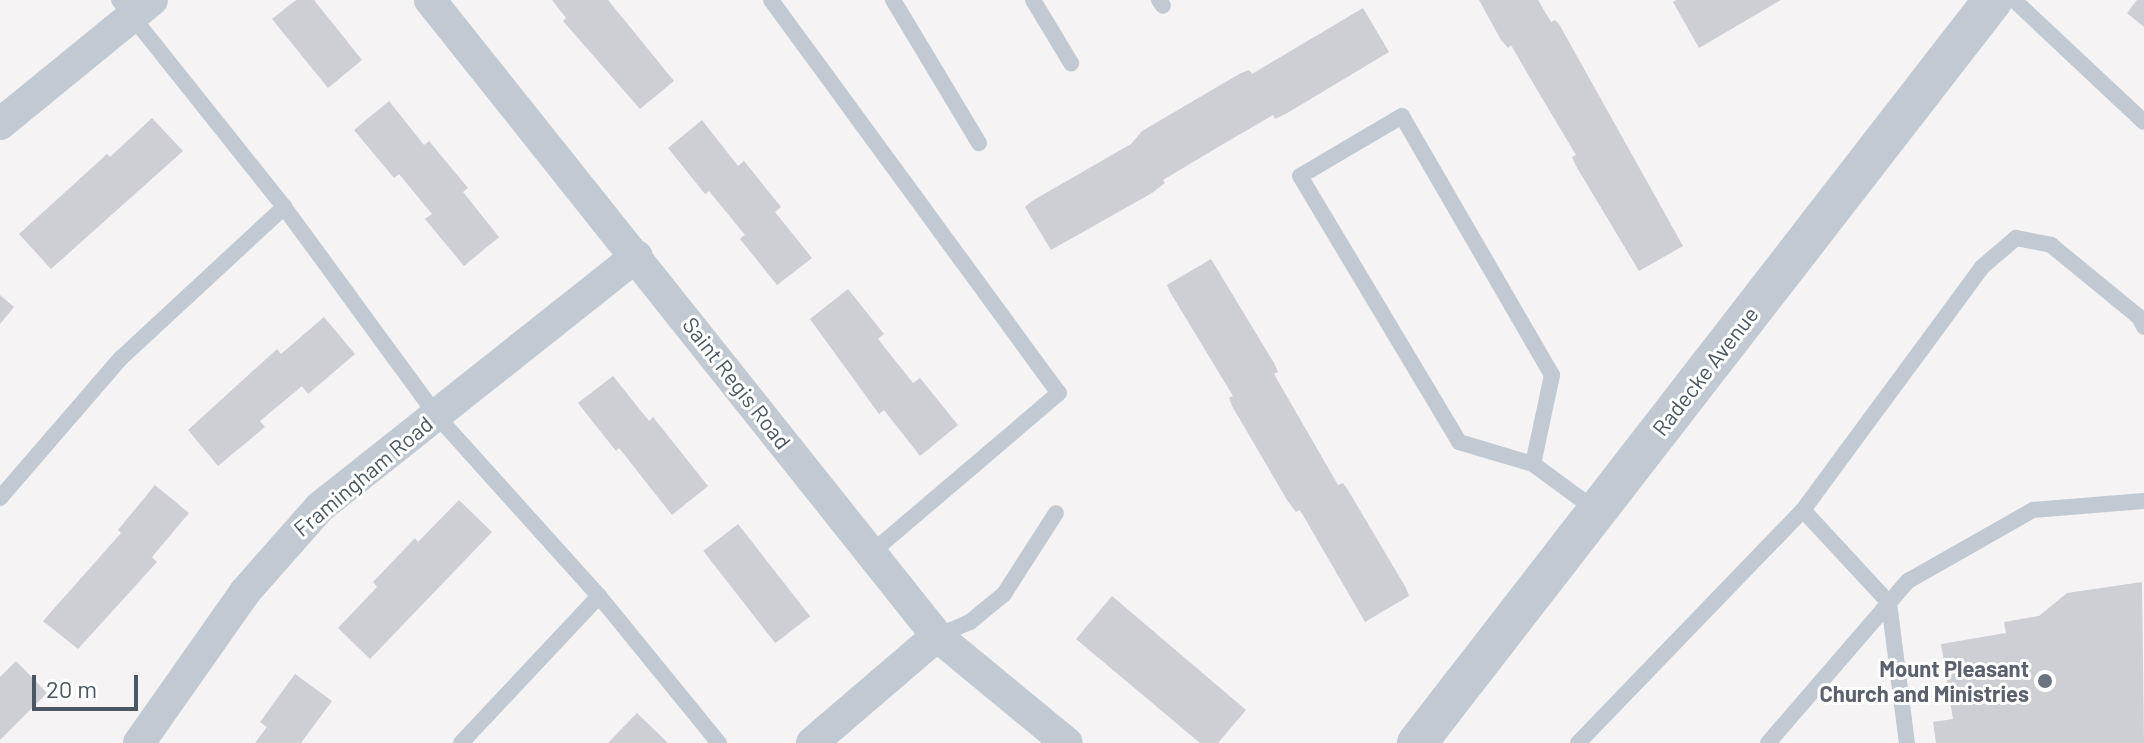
<!DOCTYPE html>
<style>
body{margin:0}
#map{position:relative;width:2144px;height:743px;overflow:hidden;background:#f5f3f3;font-family:Barlow,sans-serif}
div>[style]{position:absolute}
[style*='--x']{left:calc(var(--x)*1px);top:calc(var(--y)*1px);width:calc(var(--w)*1px);rotate:calc(var(--a)*1deg)}
.building>*{inset:0;background:#cdcfd5;transform-origin:0 0}
.service>*{height:16px;margin:-8px;padding:0 8px;transform-origin:8px;border-radius:8px;background:#c1cad2}
.minor>*{height:32px;margin:-16px;padding:0 16px;transform-origin:16px;border-radius:16px;background:#c1cad2}
.tertiary>*{height:40px;margin:-20px;padding:0 20px;transform-origin:20px;border-radius:20px;background:#c1cad2}
.dots>*{width:22px;height:22px;translate:-50% -50%;box-sizing:border-box;border:4px solid #fff;border-radius:50%}
span{translate:-50% -50%;white-space:nowrap;text-align:center;line-height:1.15;-webkit-text-stroke:6px #fff;paint-order:stroke}
.street-label{font-size:22px;color:#4a5661}
.worship-label{font-size:22px;color:#5b616d;font-weight:700}
.right{translate:-100% -50%;text-align:right}
.scale{position:absolute;left:32px;top:675px;width:106px;height:36px;box-sizing:border-box;border:4px solid #4a5661;border-top:0;padding-left:10px;font-size:24px;line-height:28px;white-space:nowrap;color:#4a5661;-webkit-text-stroke:6px #fff;paint-order:stroke}
</style>
<div id="map">
<div class="building">
<i style="clip-path:polygon(296px 0,314px 0,362px 60px,328px 88px,272px 19px)"></i>
<i style="clip-path:polygon(552px 0,608px 0,674px 81px,640px 109px,563px 21px,566px 18px)"></i>
<i style="clip-path:polygon(1479px 0,1538px 0,1551px 22px,1555px 20px,1559px 24px,1683px 246px,1639px 271px,1576px 166px,1572px 157px,1576px 155px,1533px 83px,1511px 45px,1508px 48px,1501px 40px)"></i>
<i style="clip-path:polygon(1677px 0,1781px 0,1699px 48px,1673px 2px)"></i>
<i style="clip-path:polygon(2137px 0,2144px 0,2144px 27px,2127px 13px)"></i>
<i style="clip-path:polygon(1363px 8px,1389px 52px,1289px 112px,1275px 119px,1273px 115px,1220px 146px,1163px 180px,1165px 183px,1152px 193px,1051px 250px,1025px 207px,1032px 201px,1131px 144px,1142px 131px,1200px 97px,1241px 73px,1249px 70px,1252px 74px)"></i>
<i style="clip-path:polygon(389px 101px,424px 145px,429px 141px,468px 188px,463px 192px,499px 237px,464px 266px,425px 219px,432px 214px,399px 174px,394px 178px,354px 130px)"></i>
<i style="clip-path:polygon(152px 118px,183px 151px,51px 269px,19px 234px,107px 154px,110px 157px)"></i>
<i style="clip-path:polygon(702px 120px,738px 166px,744px 161px,781px 207px,775px 212px,812px 258px,777px 285px,740px 239px,745px 235px,709px 191px,705px 194px,668px 148px)"></i>
<i style="clip-path:polygon(1211px 259px,1274px 363px,1278px 372px,1274px 374px,1338px 485px,1343px 483px,1348px 490px,1406px 588px,1409px 596px,1365px 622px,1300px 510px,1296px 512px,1287px 500px,1232px 406px,1229px 398px,1233px 396px,1170px 292px,1167px 285px)"></i>
<i style="clip-path:polygon(848px 289px,884px 334px,878px 339px,913px 383px,920px 378px,958px 425px,920px 456px,884px 410px,879px 414px,810px 319px)"></i>
<i style="clip-path:polygon(0 295px,14px 307px,0 324px)"></i>
<i style="clip-path:polygon(324px 317px,355px 354px,308px 394px,302px 386px,260px 421px,265px 427px,218px 466px,188px 430px,277px 349px,281px 354px)"></i>
<i style="clip-path:polygon(613px 376px,649px 421px,653px 417px,708px 486px,672px 515px,619px 448px,616px 451px,578px 403px)"></i>
<i style="clip-path:polygon(155px 485px,189px 513px,152px 557px,157px 562px,78px 649px,43px 621px,121px 533px,118px 530px)"></i>
<i style="clip-path:polygon(459px 500px,492px 532px,370px 659px,338px 628px,377px 587px,373px 582px,415px 538px,418px 542px)"></i>
<i style="left:738px;top:524px;width:117px;height:44px;rotate:52deg"></i>
<i style="clip-path:polygon(2142px 582px,2144px 743px,1936px 743px,1933px 722px,1953px 719px,1941px 644px,2006px 633px,2004px 622px,2039px 616px,2067px 593px)"></i>
<i style="clip-path:polygon(1112px 596px,1246px 710px,1218px 743px,1200px 743px,1076px 639px)"></i>
<i style="clip-path:polygon(16px 661px,47px 693px,0 740px,0 677px)"></i>
<i style="clip-path:polygon(295px 674px,332px 701px,301px 743px,255px 743px,267px 727px,260px 722px)"></i>
<i style="clip-path:polygon(637px 713px,668px 743px,608px 743px)"></i>
</div>
<div class="service">
<i style="--x:119;--y:0;--w:265;--a:51.4"></i>
<i style="--x:284;--y:207;--w:258;--a:53.8"></i>
<i style="--x:436;--y:415;--w:244;--a:48"></i>
<i style="--x:599;--y:596;--w:190;--a:50.8"></i>
<i style="--x:771;--y:0;--w:487;--a:53.8"></i>
<i style="--x:1059;--y:393;--w:247;--a:139.6"></i>
<i style="--x:893;--y:0;--w:167;--a:59"></i>
<i style="--x:1033;--y:0;--w:74;--a:58.9"></i>
<i style="--x:1159;--y:0;--w:7;--a:56"></i>
<i style="--x:2014;--y:0;--w:178;--a:43.2"></i>
<i style="--x:1533;--y:464;--w:91;--a:-77.9"></i>
<i style="--x:1552;--y:375;--w:299;--a:-120.1"></i>
<i style="--x:1402;--y:116;--w:118;--a:149.5"></i>
<i style="--x:1300;--y:176;--w:310;--a:59.1"></i>
<i style="--x:1459;--y:442;--w:77;--a:16.6"></i>
<i style="--x:1533;--y:464;--w:79;--a:36.3"></i>
<i style="--x:0;--y:498;--w:184;--a:-49.2"></i>
<i style="--x:120;--y:359;--w:224;--a:-42.8"></i>
<i style="--x:1803;--y:510;--w:302;--a:-53.6"></i>
<i style="--x:1982;--y:267;--w:45;--a:-40.5"></i>
<i style="--x:2016;--y:238;--w:36;--a:11"></i>
<i style="--x:2051;--y:245;--w:114;--a:39.3"></i>
<i style="--x:2139;--y:317;--w:11;--a:63"></i>
<i style="--x:937;--y:636;--w:36;--a:-23"></i>
<i style="--x:970;--y:622;--w:44;--a:-39.5"></i>
<i style="--x:1004;--y:594;--w:96;--a:-57.3"></i>
<i style="--x:461;--y:743;--w:202;--a:-46.8"></i>
<i style="--x:1578;--y:743;--w:324;--a:-46"></i>
<i style="--x:1803;--y:510;--w:127;--a:47.2"></i>
<i style="--x:1889;--y:603;--w:141;--a:82.7"></i>
<i style="--x:1768;--y:743;--w:214;--a:-49.2"></i>
<i style="--x:1908;--y:581;--w:144;--a:-29.6"></i>
<i style="--x:2033;--y:510;--w:111;--a:-4.6"></i>
</div>
<div class="minor">
<i style="--x:430;--y:0;--w:813;--a:51.44"></i>
<i style="--x:937;--y:636;--w:168;--a:39.5"></i>
<i style="--x:0;--y:124;--w:196;--a:-39.2"></i>
<i style="--x:139;--y:743;--w:184;--a:-54.9"></i>
<i style="--x:245;--y:592;--w:113;--a:-48.6"></i>
<i style="--x:320;--y:507;--w:404;--a:-38.4"></i>
<i style="--x:812;--y:743;--w:165;--a:-40.6"></i>
</div>
<div class="tertiary">
<i style="--x:1417;--y:743;--w:940;--a:-52.22"></i>
</div>
<div class="dots">
<i style="left:2045px;top:681px;background:#6b7280"></i>
</div>
<div class="street-label">
<span style="left:1705px;top:371px;rotate:-52deg">Radecke Avenue</span>
<span style="left:737px;top:383px;rotate:52deg">Saint Regis Road</span>
<span style="left:363px;top:476px;rotate:-40deg">Framingham Road</span>
</div>
<div class="worship-label">
<span class="right" style="left:2029px;top:681px">Mount Pleasant<br>Church and Ministries</span>
</div>
<div class="scale">20 m</div>
</div>
